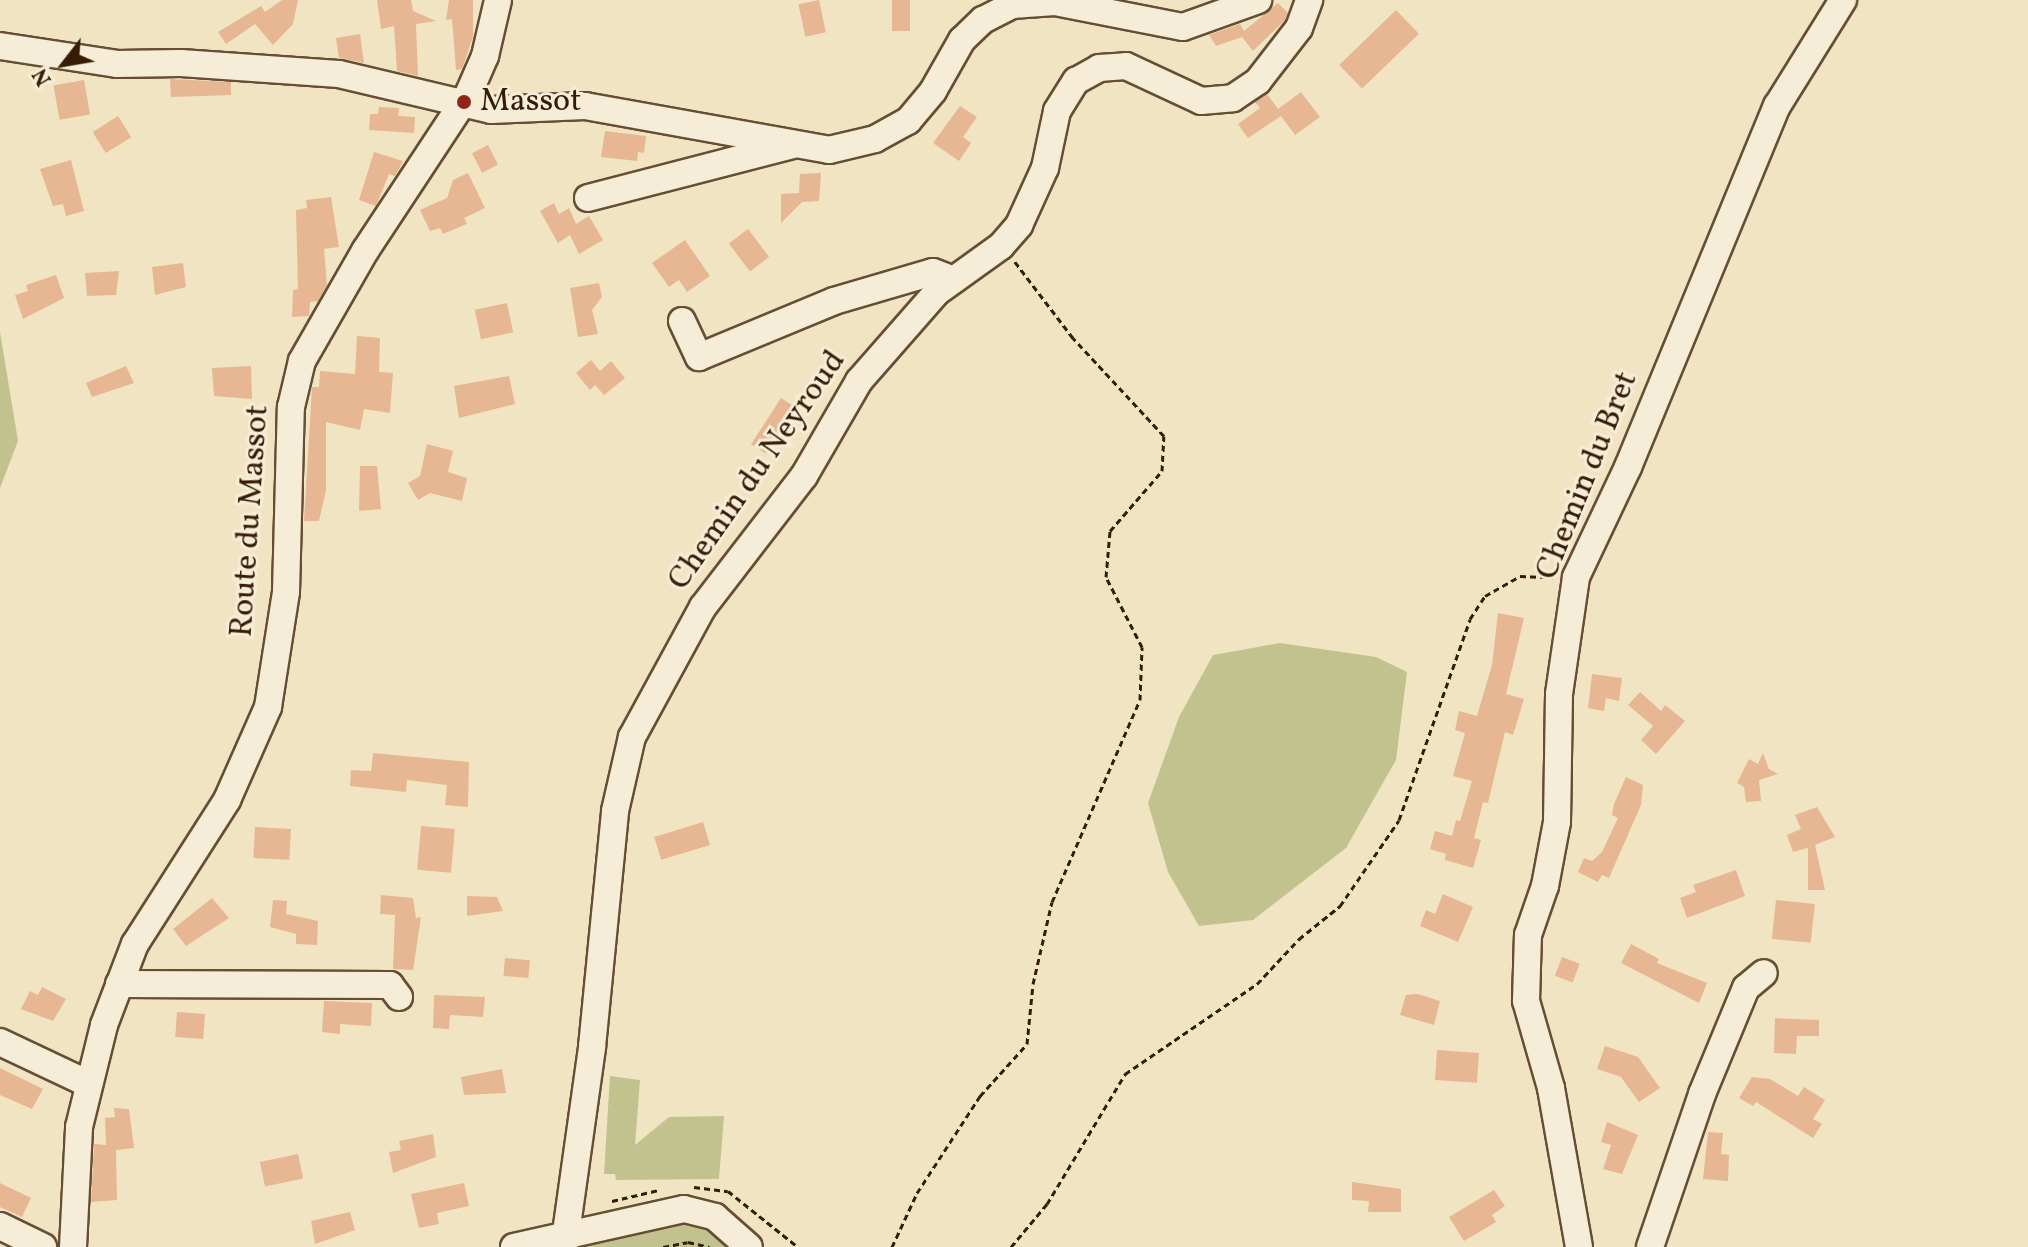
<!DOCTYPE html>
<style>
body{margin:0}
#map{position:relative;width:2028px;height:1247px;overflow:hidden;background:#f1e4c3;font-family:Vollkorn,serif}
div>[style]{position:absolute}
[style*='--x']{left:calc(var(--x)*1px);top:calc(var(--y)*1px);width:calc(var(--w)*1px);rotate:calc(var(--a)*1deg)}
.green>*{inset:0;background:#c2c28f}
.building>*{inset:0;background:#e7b793;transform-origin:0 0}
.path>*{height:3px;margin-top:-1.5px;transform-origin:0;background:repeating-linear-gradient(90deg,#371c05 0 6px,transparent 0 10px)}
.roads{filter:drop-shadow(2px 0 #664e34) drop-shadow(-2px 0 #664e34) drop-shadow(0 2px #664e34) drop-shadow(0 -2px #664e34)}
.minor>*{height:26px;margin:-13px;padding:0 13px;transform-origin:13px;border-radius:13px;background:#f6edd8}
.dots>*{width:22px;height:22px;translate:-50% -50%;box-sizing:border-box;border:4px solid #f6edd8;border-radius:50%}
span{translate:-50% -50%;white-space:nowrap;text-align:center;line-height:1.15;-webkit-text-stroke:6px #f6edd8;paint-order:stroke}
.poi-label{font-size:32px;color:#371c05}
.left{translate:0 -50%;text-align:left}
.street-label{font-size:32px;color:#371c05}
.north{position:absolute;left:24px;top:24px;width:80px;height:80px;-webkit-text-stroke:6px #f6edd8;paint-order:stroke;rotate:239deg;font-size:22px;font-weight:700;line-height:32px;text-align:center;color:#371c05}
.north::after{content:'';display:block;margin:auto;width:28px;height:36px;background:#371c05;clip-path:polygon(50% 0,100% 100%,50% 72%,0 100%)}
</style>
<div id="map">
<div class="green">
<i style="clip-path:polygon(0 332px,18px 441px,0 488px)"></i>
<i style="clip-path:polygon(1280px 643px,1376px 657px,1407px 672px,1396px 760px,1346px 848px,1253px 920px,1199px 926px,1168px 872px,1148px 803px,1179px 717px,1213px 655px)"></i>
<i style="clip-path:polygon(610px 1076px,640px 1080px,635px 1145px,669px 1117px,724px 1116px,719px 1179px,616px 1180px,615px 1174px,604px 1174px)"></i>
<i style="clip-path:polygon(688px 1221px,716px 1230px,732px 1247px,575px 1247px)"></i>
</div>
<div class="building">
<i style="clip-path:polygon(282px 0,298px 0,293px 24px,273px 45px,255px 24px,226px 44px,218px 32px,261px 6px,265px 12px)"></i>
<i style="clip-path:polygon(377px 0,411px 0,413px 11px,436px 21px,416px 24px,418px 76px,397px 71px,394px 26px,381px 29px)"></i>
<i style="clip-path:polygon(449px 0,473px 0,473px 37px,462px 69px,456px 70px,452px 19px,446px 20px)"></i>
<i style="left:819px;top:0;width:33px;height:21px;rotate:78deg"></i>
<i style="left:892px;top:0;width:18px;height:31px"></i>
<i style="clip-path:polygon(1278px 3px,1288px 13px,1285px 20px,1253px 51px,1242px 37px,1216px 46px,1209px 35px,1240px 24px,1244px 31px)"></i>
<i style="left:1396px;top:10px;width:33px;height:79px;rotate:46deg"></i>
<i style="clip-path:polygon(360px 34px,364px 63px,339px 58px,336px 38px)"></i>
<i style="clip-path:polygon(170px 79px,231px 82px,231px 95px,171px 97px)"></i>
<i style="left:84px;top:80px;width:35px;height:31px;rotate:80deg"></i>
<i style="clip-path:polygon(1301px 92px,1320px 117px,1295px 135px,1281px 116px,1248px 138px,1238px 124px,1260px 108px,1255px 102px,1267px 94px,1278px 109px)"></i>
<i style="clip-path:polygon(960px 106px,977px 117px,963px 137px,971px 143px,959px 161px,933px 143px)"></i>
<i style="clip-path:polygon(379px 107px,399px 108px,398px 116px,415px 117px,414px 133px,369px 130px,370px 114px,378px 114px)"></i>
<i style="left:118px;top:116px;width:25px;height:30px;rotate:58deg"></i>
<i style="clip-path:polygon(605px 131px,646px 136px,644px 153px,638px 152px,637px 161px,601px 157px)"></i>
<i style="left:488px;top:145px;width:22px;height:18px;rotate:63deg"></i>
<i style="clip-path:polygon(374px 152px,403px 161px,395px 176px,389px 174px,376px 206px,359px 200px)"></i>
<i style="clip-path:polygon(71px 160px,84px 211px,66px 216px,63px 204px,53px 206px,40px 169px)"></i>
<i style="clip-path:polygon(468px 173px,485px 208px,464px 218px,467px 224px,443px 234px,440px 228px,430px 231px,420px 210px,447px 198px,453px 180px)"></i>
<i style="clip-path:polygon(821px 173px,819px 201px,802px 202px,781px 223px,781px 194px,799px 193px,800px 174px)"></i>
<i style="clip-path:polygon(331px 197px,339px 247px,324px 249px,327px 285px,318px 301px,310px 302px,309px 316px,292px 317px,293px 290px,298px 289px,296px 210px,307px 208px,306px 200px)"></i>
<i style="clip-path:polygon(554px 203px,559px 214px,569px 208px,576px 224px,589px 216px,603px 240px,579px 254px,570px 235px,558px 243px,540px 211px)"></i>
<i style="left:748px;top:229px;width:35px;height:24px;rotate:53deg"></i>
<i style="clip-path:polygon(685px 240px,710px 276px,687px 292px,679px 280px,669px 287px,652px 263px)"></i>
<i style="clip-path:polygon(183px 263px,186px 287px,155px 295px,152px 267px)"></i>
<i style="clip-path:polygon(119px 271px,116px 295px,87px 296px,85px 273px)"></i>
<i style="clip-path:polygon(56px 275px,64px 298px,23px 319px,15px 295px,28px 291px,26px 285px)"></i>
<i style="clip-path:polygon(599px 283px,602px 297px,592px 310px,598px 334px,578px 337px,570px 288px)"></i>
<i style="left:507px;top:303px;width:30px;height:33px;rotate:78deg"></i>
<i style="clip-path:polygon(357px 336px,380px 338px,379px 372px,393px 373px,390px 413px,364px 409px,360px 430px,326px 422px,326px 490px,319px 521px,304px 521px,312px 387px,319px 387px,320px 371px,355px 374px)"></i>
<i style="clip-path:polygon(591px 360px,600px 371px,611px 361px,625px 378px,604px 395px,595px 385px,590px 390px,576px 373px)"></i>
<i style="clip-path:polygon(126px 366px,134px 383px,92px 397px,86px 383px)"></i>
<i style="clip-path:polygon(251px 366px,252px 399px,214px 396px,212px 368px)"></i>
<i style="clip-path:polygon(509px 376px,515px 404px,459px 418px,454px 386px)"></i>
<i style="left:781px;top:398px;width:17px;height:55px;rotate:33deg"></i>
<i style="clip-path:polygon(427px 444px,453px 451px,448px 472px,467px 478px,462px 501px,430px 493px,418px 500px,408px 483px,420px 476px)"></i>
<i style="clip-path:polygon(360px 466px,377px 466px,381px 509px,359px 511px)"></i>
<i style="clip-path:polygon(1498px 613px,1524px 618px,1506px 694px,1524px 699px,1513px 735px,1505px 732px,1488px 803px,1483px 802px,1474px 838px,1481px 840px,1473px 868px,1445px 860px,1446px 854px,1430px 849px,1435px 831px,1452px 836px,1456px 820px,1460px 821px,1472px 781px,1453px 776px,1465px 733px,1455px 730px,1459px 711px,1477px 716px,1492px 665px)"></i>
<i style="clip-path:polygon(1592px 674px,1622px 678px,1619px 701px,1606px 698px,1604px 711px,1588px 708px)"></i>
<i style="clip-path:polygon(1640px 692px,1661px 711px,1665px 705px,1685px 721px,1656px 754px,1641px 740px,1653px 726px,1628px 705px)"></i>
<i style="clip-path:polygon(373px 753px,469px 762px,468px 807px,445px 805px,447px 785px,407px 780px,406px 792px,350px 786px,351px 770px,371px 771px)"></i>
<i style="clip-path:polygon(1763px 753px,1769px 769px,1778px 774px,1759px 780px,1761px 801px,1746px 802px,1744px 787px,1737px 783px,1749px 759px,1758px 764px)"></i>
<i style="clip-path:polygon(1626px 777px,1643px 785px,1641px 805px,1609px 878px,1602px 875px,1598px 882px,1578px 872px,1584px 858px,1592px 861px,1602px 852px,1618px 818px,1612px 815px,1614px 804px)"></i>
<i style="clip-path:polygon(1817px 807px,1835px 837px,1815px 845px,1825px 890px,1808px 890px,1808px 848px,1793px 852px,1787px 835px,1801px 829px,1795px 815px)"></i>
<i style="left:703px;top:822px;width:24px;height:51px;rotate:73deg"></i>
<i style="left:421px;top:826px;width:34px;height:44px;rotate:5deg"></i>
<i style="left:255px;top:827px;width:36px;height:31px;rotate:3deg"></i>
<i style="clip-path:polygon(1736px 870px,1745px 896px,1687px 918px,1680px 898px,1696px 892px,1693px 885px)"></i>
<i style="clip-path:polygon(1443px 894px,1473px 907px,1458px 942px,1420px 926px,1426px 910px,1435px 914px)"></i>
<i style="clip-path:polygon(381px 895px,413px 898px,416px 918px,421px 917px,413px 970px,393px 969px,395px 915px,380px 914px)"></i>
<i style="clip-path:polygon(467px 896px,497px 897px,503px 911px,467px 916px)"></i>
<i style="clip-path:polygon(212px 898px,229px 918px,186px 946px,173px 929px)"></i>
<i style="clip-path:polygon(273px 900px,287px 901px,286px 914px,318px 921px,317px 945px,296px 944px,296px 934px,270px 927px)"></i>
<i style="left:1776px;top:900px;width:39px;height:39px;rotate:6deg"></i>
<i style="clip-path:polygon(1631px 944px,1659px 959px,1657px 963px,1707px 983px,1699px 1003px,1621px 963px)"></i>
<i style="left:1562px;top:957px;width:19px;height:20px;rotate:21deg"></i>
<i style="left:505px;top:958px;width:25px;height:18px;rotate:5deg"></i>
<i style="clip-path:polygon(42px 987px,66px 999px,53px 1021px,21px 1009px,30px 991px,38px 995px)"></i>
<i style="clip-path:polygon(1418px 994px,1440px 1001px,1434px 1025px,1400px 1015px,1406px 995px)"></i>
<i style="clip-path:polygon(434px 995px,485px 997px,483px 1017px,450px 1015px,449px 1029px,433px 1028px)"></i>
<i style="clip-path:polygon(324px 1001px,372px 1003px,371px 1026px,340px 1024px,340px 1034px,322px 1032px)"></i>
<i style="left:177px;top:1012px;width:28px;height:25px;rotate:4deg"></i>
<i style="clip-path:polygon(1775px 1018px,1819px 1020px,1819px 1036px,1797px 1036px,1796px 1054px,1774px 1053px)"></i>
<i style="clip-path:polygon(1605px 1046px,1638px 1057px,1660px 1088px,1639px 1102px,1621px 1077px,1597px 1069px)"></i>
<i style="left:1437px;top:1050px;width:42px;height:30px;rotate:4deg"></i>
<i style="clip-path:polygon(0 1068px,43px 1089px,32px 1109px,0 1095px)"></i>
<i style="clip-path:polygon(502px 1069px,506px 1093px,464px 1095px,461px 1077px)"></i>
<i style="clip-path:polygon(1752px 1077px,1770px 1079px,1798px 1096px,1804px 1087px,1825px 1100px,1813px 1119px,1822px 1124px,1813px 1138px,1756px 1102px,1753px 1106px,1739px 1098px)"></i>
<i style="clip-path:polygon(114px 1108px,129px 1109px,134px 1148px,116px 1150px,117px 1200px,91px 1202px,94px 1144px,106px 1145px,105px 1118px,115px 1117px)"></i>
<i style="clip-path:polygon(1607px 1122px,1638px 1135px,1622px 1174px,1603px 1169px,1611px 1145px,1601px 1142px)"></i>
<i style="clip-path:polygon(1708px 1132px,1723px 1133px,1721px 1154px,1729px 1155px,1728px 1181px,1703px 1179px)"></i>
<i style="clip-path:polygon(433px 1134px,436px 1157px,393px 1173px,389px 1152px,401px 1150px,399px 1141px)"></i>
<i style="left:298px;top:1154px;width:25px;height:39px;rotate:78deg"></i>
<i style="clip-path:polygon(1352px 1182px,1401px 1189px,1401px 1212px,1368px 1212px,1369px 1201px,1352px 1200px)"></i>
<i style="clip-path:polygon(0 1183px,31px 1198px,22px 1217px,0 1207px)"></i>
<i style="clip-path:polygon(464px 1183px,469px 1206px,437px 1213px,439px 1224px,419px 1228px,411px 1194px)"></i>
<i style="clip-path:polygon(1494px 1190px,1505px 1206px,1492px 1215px,1496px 1222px,1464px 1241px,1449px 1217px)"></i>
<i style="clip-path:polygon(350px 1212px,355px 1230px,315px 1244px,311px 1221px)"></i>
</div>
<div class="path">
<i style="--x:694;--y:1187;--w:34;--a:7"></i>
<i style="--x:728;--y:1191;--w:90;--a:38.7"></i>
<i style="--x:612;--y:1201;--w:48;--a:-13.2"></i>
<i style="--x:663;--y:1247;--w:25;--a:-11"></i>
<i style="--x:688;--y:1242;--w:22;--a:13"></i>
<i style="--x:892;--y:1247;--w:60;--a:-65.2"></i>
<i style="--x:917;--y:1193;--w:116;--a:-57"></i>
<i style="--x:980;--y:1096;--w:70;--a:-47.9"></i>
<i style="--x:1027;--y:1044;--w:60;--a:-84.3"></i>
<i style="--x:1033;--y:984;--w:84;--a:-77"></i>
<i style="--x:1052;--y:902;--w:220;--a:-66.5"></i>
<i style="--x:1140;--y:700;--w:53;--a:-87.8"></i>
<i style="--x:1142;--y:647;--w:79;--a:-117.2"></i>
<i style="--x:1106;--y:577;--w:46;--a:-85"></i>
<i style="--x:1110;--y:531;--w:79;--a:-49.1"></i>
<i style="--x:1162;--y:471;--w:35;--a:-87"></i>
<i style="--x:1164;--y:436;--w:134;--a:-132.9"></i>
<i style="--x:1073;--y:338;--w:96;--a:-127.3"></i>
<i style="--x:1011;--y:1247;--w:56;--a:-50.1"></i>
<i style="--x:1047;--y:1204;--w:152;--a:-59"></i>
<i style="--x:1125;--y:1074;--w:160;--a:-34.3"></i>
<i style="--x:1257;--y:984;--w:62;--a:-47"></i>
<i style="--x:1299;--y:939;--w:53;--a:-38.8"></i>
<i style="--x:1340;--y:906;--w:104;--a:-55.5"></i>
<i style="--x:1399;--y:820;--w:213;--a:-70.5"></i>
<i style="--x:1470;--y:619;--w:27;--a:-57"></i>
<i style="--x:1485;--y:596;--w:40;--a:-29.7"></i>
<i style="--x:1520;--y:576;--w:33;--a:2"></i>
</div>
<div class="roads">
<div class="minor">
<i style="--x:0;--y:46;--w:118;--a:8.7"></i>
<i style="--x:117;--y:64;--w:64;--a:-0.9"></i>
<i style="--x:181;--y:63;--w:158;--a:4"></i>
<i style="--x:339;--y:74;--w:156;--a:13.3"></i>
<i style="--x:491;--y:110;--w:94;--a:-2.4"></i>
<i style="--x:585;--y:106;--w:248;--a:10.2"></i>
<i style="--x:829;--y:150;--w:47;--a:-13.4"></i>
<i style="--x:875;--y:139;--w:38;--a:-29"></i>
<i style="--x:908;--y:121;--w:39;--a:-50"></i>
<i style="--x:933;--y:91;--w:59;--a:-60.4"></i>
<i style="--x:962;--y:40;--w:29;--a:-44"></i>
<i style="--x:983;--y:20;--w:33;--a:-27"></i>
<i style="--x:1012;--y:5;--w:43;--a:-4"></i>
<i style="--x:1055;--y:2;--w:130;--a:11.1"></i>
<i style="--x:1183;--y:27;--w:80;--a:-19.8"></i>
<i style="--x:588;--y:198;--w:212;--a:-14.5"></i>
<i style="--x:682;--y:321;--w:40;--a:65"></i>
<i style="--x:699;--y:357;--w:146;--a:-22.5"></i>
<i style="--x:834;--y:301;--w:103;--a:-16.3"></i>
<i style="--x:933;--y:272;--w:22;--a:21"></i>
<i style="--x:119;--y:984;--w:271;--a:0.2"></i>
<i style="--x:390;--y:985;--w:15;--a:53"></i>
<i style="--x:0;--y:1042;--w:98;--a:25.3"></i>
<i style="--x:0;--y:1226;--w:48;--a:26"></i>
<i style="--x:73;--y:1247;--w:120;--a:-87.1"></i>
<i style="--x:79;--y:1127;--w:105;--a:-76.2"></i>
<i style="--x:104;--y:1025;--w:87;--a:-69.1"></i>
<i style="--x:135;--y:944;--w:171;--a:-57.4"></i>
<i style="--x:227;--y:800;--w:102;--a:-66.2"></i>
<i style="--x:268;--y:707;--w:116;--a:-81.1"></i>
<i style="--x:286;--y:592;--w:185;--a:-88.5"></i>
<i style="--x:291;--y:407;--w:47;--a:-76.6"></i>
<i style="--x:302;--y:361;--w:127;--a:-60.2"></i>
<i style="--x:365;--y:251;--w:187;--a:-56.6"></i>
<i style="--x:468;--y:95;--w:43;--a:-66.4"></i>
<i style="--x:485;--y:56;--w:57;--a:-76.9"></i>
<i style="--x:514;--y:1247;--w:174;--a:-12.6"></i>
<i style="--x:684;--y:1209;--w:32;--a:14"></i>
<i style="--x:715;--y:1217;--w:45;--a:41.4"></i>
<i style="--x:564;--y:1247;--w:202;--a:-82"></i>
<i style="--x:592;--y:1047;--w:237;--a:-84.4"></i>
<i style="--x:615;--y:811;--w:76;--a:-77.1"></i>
<i style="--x:632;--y:737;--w:148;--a:-61.4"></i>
<i style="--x:703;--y:607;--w:165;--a:-52.4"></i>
<i style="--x:804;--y:476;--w:110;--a:-59.9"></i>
<i style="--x:859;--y:381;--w:118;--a:-48.8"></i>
<i style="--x:937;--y:292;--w:79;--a:-35.7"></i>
<i style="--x:1001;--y:246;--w:28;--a:-49"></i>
<i style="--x:1019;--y:225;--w:63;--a:-65.5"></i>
<i style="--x:1045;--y:168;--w:58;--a:-78.1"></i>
<i style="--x:1057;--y:111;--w:36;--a:-58"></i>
<i style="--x:1076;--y:81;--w:26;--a:-29"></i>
<i style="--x:1099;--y:68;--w:27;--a:-4"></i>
<i style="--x:1126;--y:66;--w:83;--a:25"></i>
<i style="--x:1201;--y:101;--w:32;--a:-5"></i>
<i style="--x:1233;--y:98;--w:30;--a:-34"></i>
<i style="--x:1258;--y:81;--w:67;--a:-52.3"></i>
<i style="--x:1299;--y:28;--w:30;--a:-70"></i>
<i style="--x:1579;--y:1247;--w:161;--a:-100"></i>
<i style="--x:1551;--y:1088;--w:91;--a:-106"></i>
<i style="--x:1526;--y:1001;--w:66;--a:-88.3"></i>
<i style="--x:1528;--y:935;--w:52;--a:-70.9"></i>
<i style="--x:1545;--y:886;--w:65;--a:-79.4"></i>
<i style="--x:1557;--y:822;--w:128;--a:-89.1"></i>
<i style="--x:1559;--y:694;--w:118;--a:-81.7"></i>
<i style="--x:1576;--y:577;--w:122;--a:-64.7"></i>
<i style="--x:1628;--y:467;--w:391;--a:-67.6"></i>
<i style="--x:1777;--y:106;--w:125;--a:-58.1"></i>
<i style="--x:1650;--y:1247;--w:162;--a:-71.2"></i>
<i style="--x:1702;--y:1094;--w:115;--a:-67.5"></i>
<i style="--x:1746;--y:988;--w:23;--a:-40"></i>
</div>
</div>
<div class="dots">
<i style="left:464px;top:102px;background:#8f2418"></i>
</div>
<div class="poi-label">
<span class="left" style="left:480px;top:102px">Massot</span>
</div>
<div class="street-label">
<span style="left:758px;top:471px;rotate:-55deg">Chemin du Neyroud</span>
<span style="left:1588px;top:476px;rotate:-68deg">Chemin du Bret</span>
<span style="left:251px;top:521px;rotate:-86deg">Route du Massot</span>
</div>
<div class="north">N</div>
</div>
